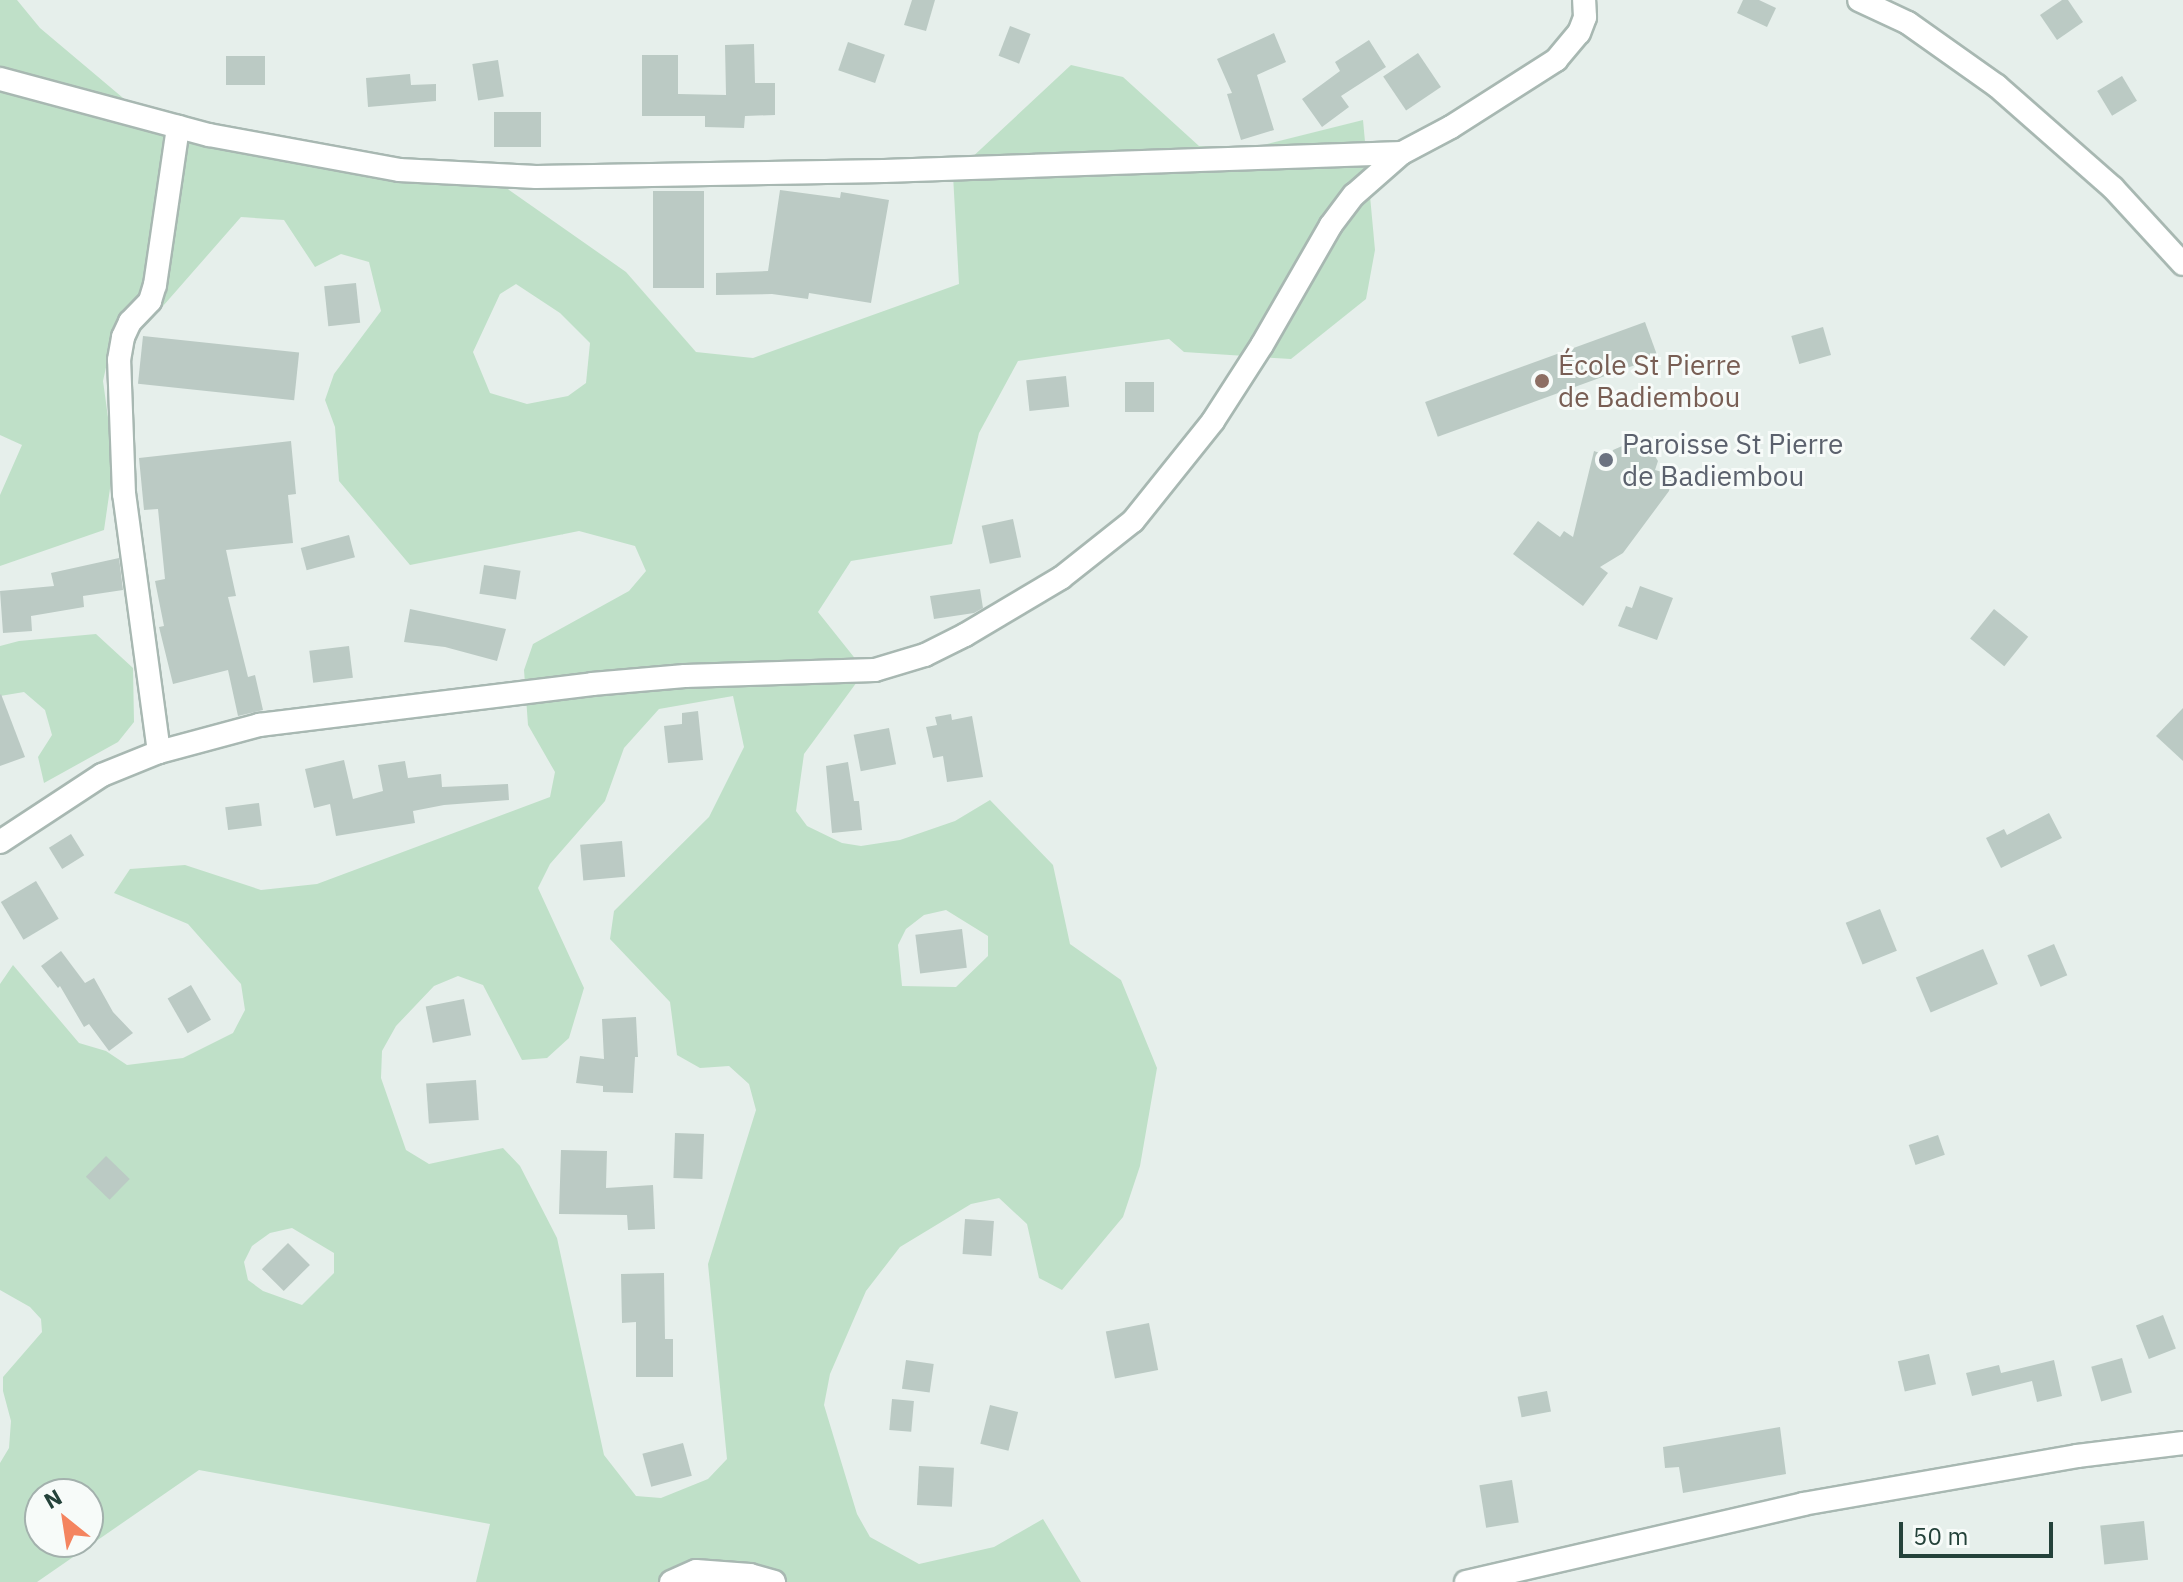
<!DOCTYPE html>
<meta charset="utf-8">
<style>
body{margin:0}
#map{position:relative;width:2183px;height:1582px;overflow:hidden;background:#e6efeb;font-family:"IBM Plex Sans",sans-serif}
div>[style]{position:absolute}
[style*='--x']{left:calc(var(--x)*1px);top:calc(var(--y)*1px);width:calc(var(--w)*1px);rotate:calc(var(--a)*1deg)}
.green>*{inset:0;background:#bfe0c8}
.building>*{inset:0;background:#bbcac4;transform-origin:0 0}
.roads{filter:drop-shadow(2px 0 #a8b8b2) drop-shadow(-2px 0 #a8b8b2) drop-shadow(0 2px #a8b8b2) drop-shadow(0 -2px #a8b8b2)}
.minor>*{height:22px;margin:-11px;padding:0 11px;transform-origin:11px;border-radius:11px;background:#fff}
.dots>*{width:22px;height:22px;translate:-50% -50%;box-sizing:border-box;border:4px solid #f7fbf9;border-radius:50%}
span{translate:-50% -50%;white-space:nowrap;text-align:center;line-height:1.15;-webkit-text-stroke:6px #f7fbf9;paint-order:stroke}
.education-label{font-size:28px;color:#785e54}
.left{translate:0 -50%;text-align:left}
.worship-label{font-size:28px;color:#5b616d}
.north{position:absolute;left:24px;top:1478px;width:80px;height:80px;box-sizing:border-box;background:#f7fbf9;border:2px solid #a3b1ad;border-radius:50%;rotate:330deg;font-size:22px;font-weight:700;line-height:32px;text-align:center;color:#24423a}
.north::after{content:'';display:block;margin:auto;width:28px;height:36px;background:#f4845f;clip-path:polygon(50% 0,100% 100%,50% 72%,0 100%)}
.scale{position:absolute;left:1899px;top:1522px;width:154px;height:36px;box-sizing:border-box;border:4px solid #24423a;border-top:0;padding-left:10px;font-size:24px;line-height:28px;white-space:nowrap;color:#24423a;-webkit-text-stroke:6px #f7fbf9;paint-order:stroke}
</style>
<div id="map">
<div class="green">
<i style="clip-path:polygon(evenodd,0 0,17px 0,40px 28px,167px 135px,495px 180px,626px 272px,696px 352px,753px 358px,959px 284px,953px 175px,1071px 65px,1123px 77px,1199px 146px,1251px 148px,1363px 120px,1375px 250px,1366px 299px,1291px 359px,1184px 352px,1169px 339px,1018px 361px,979px 433px,952px 544px,851px 561px,818px 612px,865px 671px,804px 754px,796px 811px,807px 826px,842px 843px,861px 846px,900px 840px,955px 821px,990px 800px,1053px 865px,1070px 944px,1121px 980px,1157px 1068px,1140px 1166px,1123px 1217px,1062px 1290px,1039px 1278px,1027px 1224px,999px 1198px,971px 1204px,900px 1247px,866px 1291px,830px 1374px,824px 1405px,857px 1514px,870px 1537px,919px 1564px,994px 1547px,1043px 1519px,1081px 1582px,476px 1582px,490px 1524px,199px 1470px,37px 1582px,0 1582px,0 1463px,9px 1448px,11px 1421px,3px 1391px,3px 1377px,42px 1332px,41px 1319px,30px 1307px,0 1290px,0 984px,13px 965px,79px 1043px,106px 1051px,127px 1065px,183px 1058px,233px 1033px,245px 1010px,241px 984px,188px 924px,114px 893px,130px 869px,185px 865px,261px 890px,317px 884px,550px 797px,555px 772px,528px 725px,524px 670px,533px 644px,629px 591px,646px 571px,635px 546px,579px 531px,410px 565px,339px 481px,335px 427px,325px 400px,334px 374px,381px 311px,369px 262px,341px 254px,315px 267px,284px 220px,241px 217px,149px 322px,109px 354px,103px 381px,114px 461px,104px 530px,0 566px,0 495px,22px 445px,0 435px,0 0,516px 284px,560px 313px,590px 343px,586px 383px,568px 396px,527px 404px,490px 393px,473px 352px,500px 294px,516px 284px,0 0,733px 696px,744px 747px,709px 817px,614px 911px,610px 939px,670px 1002px,677px 1055px,700px 1068px,729px 1066px,749px 1084px,756px 1110px,708px 1264px,727px 1459px,708px 1479px,661px 1498px,636px 1496px,604px 1455px,557px 1238px,520px 1166px,503px 1148px,429px 1164px,406px 1150px,381px 1078px,382px 1051px,396px 1026px,434px 986px,458px 976px,483px 985px,522px 1060px,547px 1058px,569px 1038px,584px 988px,538px 888px,550px 864px,605px 801px,624px 748px,659px 709px,733px 696px,0 0,946px 910px,988px 936px,988px 956px,956px 987px,902px 986px,898px 945px,906px 929px,924px 915px,946px 910px,0 0,292px 1228px,334px 1253px,334px 1273px,302px 1305px,263px 1291px,248px 1280px,244px 1262px,252px 1246px,270px 1233px,292px 1228px,0 0,40px 1494px,88px 1494px,88px 1542px,40px 1542px,40px 1494px)"></i>
<i style="clip-path:polygon(96px 634px,133px 668px,134px 722px,118px 742px,44px 783px,38px 757px,52px 735px,45px 710px,24px 692px,0 696px,0 646px,19px 641px)"></i>
</div>
<div class="building">
<i style="clip-path:polygon(912px 0,935px 0,926px 31px,904px 25px)"></i>
<i style="clip-path:polygon(1743px 0,1759px 0,1776px 8px,1767px 27px,1737px 13px)"></i>
<i style="clip-path:polygon(2062px 0,2068px 0,2083px 22px,2057px 40px,2040px 15px)"></i>
<i style="left:1010px;top:26px;width:22px;height:32px;rotate:21deg"></i>
<i style="clip-path:polygon(1274px 33px,1286px 62px,1257px 75px,1274px 130px,1241px 140px,1227px 94px,1232px 93px,1217px 59px)"></i>
<i style="clip-path:polygon(1369px 40px,1386px 67px,1341px 96px,1349px 107px,1322px 127px,1302px 99px,1340px 71px,1335px 62px)"></i>
<i style="left:848px;top:42px;width:39px;height:30px;rotate:19deg"></i>
<i style="clip-path:polygon(754px 44px,755px 83px,775px 83px,775px 115px,745px 116px,744px 128px,705px 127px,705px 116px,642px 116px,642px 55px,678px 55px,678px 94px,726px 95px,725px 45px)"></i>
<i style="left:1418px;top:53px;width:41px;height:42px;rotate:56deg"></i>
<i style="left:265px;top:56px;width:29px;height:39px;rotate:90deg"></i>
<i style="left:498px;top:60px;width:37px;height:26px;rotate:81deg"></i>
<i style="clip-path:polygon(410px 74px,411px 85px,436px 84px,436px 101px,368px 107px,366px 78px)"></i>
<i style="left:2122px;top:76px;width:29px;height:29px;rotate:59deg"></i>
<i style="left:494px;top:112px;width:47px;height:35px"></i>
<i style="clip-path:polygon(780px 190px,840px 198px,841px 192px,889px 200px,871px 303px,809px 293px,808px 299px,772px 294px,716px 295px,716px 273px,768px 271px)"></i>
<i style="left:653px;top:191px;width:51px;height:97px"></i>
<i style="left:356px;top:283px;width:40px;height:32px;rotate:84deg"></i>
<i style="left:1645px;top:322px;width:37px;height:234px;rotate:70deg"></i>
<i style="left:1823px;top:327px;width:29px;height:33px;rotate:74deg"></i>
<i style="left:143px;top:336px;width:157px;height:48px;rotate:6deg"></i>
<i style="left:1066px;top:376px;width:31px;height:40px;rotate:84deg"></i>
<i style="left:1125px;top:382px;width:29px;height:30px"></i>
<i style="clip-path:polygon(1636px 440px,1647px 444px,1658px 461px,1655px 470px,1673px 475px,1669px 491px,1623px 553px,1600px 567px,1608px 573px,1583px 606px,1513px 554px,1538px 521px,1560px 537px,1564px 531px,1573px 537px,1594px 451px,1611px 457px,1613px 450px)"></i>
<i style="clip-path:polygon(291px 441px,296px 494px,288px 495px,293px 543px,226px 550px,236px 596px,228px 597px,248px 677px,255px 675px,263px 710px,238px 716px,228px 670px,173px 684px,159px 627px,164px 626px,155px 581px,165px 579px,158px 509px,144px 510px,139px 458px)"></i>
<i style="left:1013px;top:519px;width:39px;height:32px;rotate:78deg"></i>
<i style="left:349px;top:535px;width:23px;height:50px;rotate:75deg"></i>
<i style="clip-path:polygon(119px 558px,123px 590px,83px 596px,84px 607px,31px 616px,32px 631px,3px 633px,0 591px,54px 586px,51px 573px)"></i>
<i style="left:484px;top:565px;width:37px;height:29px;rotate:9deg"></i>
<i style="clip-path:polygon(1640px 586px,1673px 598px,1657px 640px,1618px 626px,1626px 606px,1632px 608px)"></i>
<i style="clip-path:polygon(980px 589px,983px 608px,974px 613px,934px 619px,930px 596px)"></i>
<i style="clip-path:polygon(410px 609px,506px 629px,497px 661px,445px 647px,404px 642px)"></i>
<i style="left:1994px;top:609px;width:44px;height:38px;rotate:39deg"></i>
<i style="left:349px;top:646px;width:32px;height:40px;rotate:83deg"></i>
<i style="clip-path:polygon(1px 694px,25px 757px,0 766px,0 695px)"></i>
<i style="clip-path:polygon(2183px 708px,2183px 761px,2156px 736px)"></i>
<i style="clip-path:polygon(698px 711px,703px 760px,668px 763px,664px 726px,682px 724px,682px 713px)"></i>
<i style="clip-path:polygon(951px 714px,952px 720px,972px 716px,983px 777px,947px 782px,943px 756px,933px 758px,926px 727px,937px 725px,935px 717px)"></i>
<i style="left:889px;top:728px;width:37px;height:36px;rotate:79deg"></i>
<i style="clip-path:polygon(344px 760px,353px 799px,383px 791px,378px 765px,405px 761px,408px 778px,441px 774px,442px 787px,508px 784px,509px 800px,444px 805px,413px 811px,415px 823px,336px 836px,330px 804px,314px 808px,305px 769px)"></i>
<i style="clip-path:polygon(848px 762px,854px 801px,859px 801px,862px 830px,832px 833px,826px 766px)"></i>
<i style="left:259px;top:803px;width:23px;height:34px;rotate:83deg"></i>
<i style="clip-path:polygon(2049px 813px,2062px 838px,2001px 868px,1986px 838px,2004px 829px,2007px 835px)"></i>
<i style="left:71px;top:834px;width:25px;height:26px;rotate:58deg"></i>
<i style="left:622px;top:841px;width:36px;height:42px;rotate:85deg"></i>
<i style="left:36px;top:881px;width:44px;height:41px;rotate:59deg"></i>
<i style="left:1880px;top:909px;width:45px;height:37px;rotate:68deg"></i>
<i style="left:962px;top:929px;width:39px;height:47px;rotate:83deg"></i>
<i style="left:2054px;top:944px;width:34px;height:29px;rotate:67deg"></i>
<i style="left:1983px;top:949px;width:38px;height:73px;rotate:67deg"></i>
<i style="clip-path:polygon(61px 951px,85px 983px,94px 978px,113px 1012px,133px 1033px,109px 1051px,89px 1024px,84px 1027px,60px 986px,58px 988px,41px 966px)"></i>
<i style="left:191px;top:985px;width:40px;height:27px;rotate:60deg"></i>
<i style="left:464px;top:999px;width:37px;height:39px;rotate:79deg"></i>
<i style="clip-path:polygon(636px 1017px,638px 1057px,635px 1057px,633px 1093px,603px 1092px,603px 1086px,576px 1083px,580px 1056px,604px 1059px,602px 1019px)"></i>
<i style="left:476px;top:1080px;width:40px;height:50px;rotate:86deg"></i>
<i style="left:675px;top:1133px;width:29px;height:45px;rotate:2deg"></i>
<i style="left:1938px;top:1135px;width:21px;height:31px;rotate:71deg"></i>
<i style="clip-path:polygon(561px 1150px,607px 1151px,606px 1188px,653px 1185px,655px 1229px,628px 1230px,627px 1215px,559px 1214px)"></i>
<i style="left:106px;top:1156px;width:33px;height:29px;rotate:44deg"></i>
<i style="left:965px;top:1219px;width:29px;height:35px;rotate:4deg"></i>
<i style="left:288px;top:1243px;width:31px;height:37px;rotate:45deg"></i>
<i style="clip-path:polygon(664px 1273px,665px 1339px,673px 1339px,673px 1377px,636px 1377px,636px 1322px,622px 1323px,621px 1274px)"></i>
<i style="left:2163px;top:1315px;width:36px;height:29px;rotate:69deg"></i>
<i style="left:1149px;top:1323px;width:48px;height:44px;rotate:79deg"></i>
<i style="left:1929px;top:1354px;width:31px;height:32px;rotate:77deg"></i>
<i style="left:2122px;top:1358px;width:36px;height:32px;rotate:74deg"></i>
<i style="left:906px;top:1360px;width:28px;height:29px;rotate:8deg"></i>
<i style="clip-path:polygon(2054px 1360px,2062px 1396px,2037px 1402px,2032px 1381px,1972px 1396px,1966px 1373px,1999px 1365px,2001px 1373px)"></i>
<i style="left:1547px;top:1391px;width:21px;height:30px;rotate:79deg"></i>
<i style="left:892px;top:1399px;width:22px;height:31px;rotate:5deg"></i>
<i style="left:990px;top:1405px;width:29px;height:40px;rotate:14deg"></i>
<i style="clip-path:polygon(1780px 1427px,1786px 1474px,1683px 1493px,1679px 1467px,1665px 1468px,1663px 1447px)"></i>
<i style="left:683px;top:1443px;width:34px;height:42px;rotate:75deg"></i>
<i style="left:919px;top:1466px;width:35px;height:39px;rotate:3deg"></i>
<i style="left:1512px;top:1480px;width:43px;height:33px;rotate:81deg"></i>
<i style="left:2144px;top:1521px;width:39px;height:44px;rotate:84deg"></i>
</div>
<div class="roads">
<div class="minor">
<i style="--x:1859;--y:0;--w:54;--a:25.1"></i>
<i style="--x:1908;--y:23;--w:109;--a:35.3"></i>
<i style="--x:1997;--y:86;--w:154;--a:41.3"></i>
<i style="--x:2113;--y:188;--w:103;--a:47.4"></i>
<i style="--x:0;--y:79;--w:216;--a:15"></i>
<i style="--x:209;--y:135;--w:193;--a:10.4"></i>
<i style="--x:399;--y:170;--w:137;--a:2.9"></i>
<i style="--x:536;--y:177;--w:348;--a:-1"></i>
<i style="--x:884;--y:171;--w:518;--a:-1.99"></i>
<i style="--x:159;--y:752;--w:260;--a:-97.7"></i>
<i style="--x:124;--y:494;--w:134;--a:-92.1"></i>
<i style="--x:119;--y:360;--w:23;--a:-80"></i>
<i style="--x:123;--y:337;--w:17;--a:-65"></i>
<i style="--x:130;--y:322;--w:29;--a:-46"></i>
<i style="--x:150;--y:301;--w:17;--a:-73"></i>
<i style="--x:155;--y:285;--w:160;--a:-81.7"></i>
<i style="--x:0;--y:842;--w:122;--a:-33.3"></i>
<i style="--x:102;--y:775;--w:61;--a:-22"></i>
<i style="--x:159;--y:752;--w:104;--a:-15.1"></i>
<i style="--x:259;--y:725;--w:336;--a:-7"></i>
<i style="--x:592;--y:684;--w:93;--a:-4.9"></i>
<i style="--x:685;--y:676;--w:190;--a:-1.8"></i>
<i style="--x:875;--y:670;--w:52;--a:-16.7"></i>
<i style="--x:925;--y:655;--w:45;--a:-26.6"></i>
<i style="--x:965;--y:635;--w:112;--a:-30.7"></i>
<i style="--x:1061;--y:578;--w:92;--a:-38.4"></i>
<i style="--x:1133;--y:521;--w:128;--a:-51.3"></i>
<i style="--x:1213;--y:421;--w:90;--a:-57.2"></i>
<i style="--x:1262;--y:345;--w:138;--a:-60.1"></i>
<i style="--x:1331;--y:225;--w:38;--a:-53"></i>
<i style="--x:1354;--y:195;--w:64;--a:-41.2"></i>
<i style="--x:1402;--y:153;--w:55;--a:-28"></i>
<i style="--x:1451;--y:127;--w:125;--a:-32.5"></i>
<i style="--x:1556;--y:60;--w:35;--a:-50"></i>
<i style="--x:1579;--y:33;--w:17;--a:-69"></i>
<i style="--x:1585;--y:17;--w:17;--a:-93"></i>
<i style="--x:671;--y:1582;--w:27;--a:-24"></i>
<i style="--x:696;--y:1571;--w:54;--a:4.2"></i>
<i style="--x:750;--y:1575;--w:25;--a:16"></i>
<i style="--x:1466;--y:1582;--w:346;--a:-13"></i>
<i style="--x:1803;--y:1504;--w:278;--a:-9.9"></i>
<i style="--x:2077;--y:1456;--w:107;--a:-7"></i>
</div>
</div>
<div class="dots">
<i style="left:1542px;top:381px;background:#8d6e63"></i>
<i style="left:1606px;top:460px;background:#6b7280"></i>
</div>
<div class="education-label">
<span class="left" style="left:1558px;top:381px">École St Pierre<br>de Badiembou</span>
</div>
<div class="worship-label">
<span class="left" style="left:1622px;top:460px">Paroisse St Pierre<br>de Badiembou</span>
</div>
<div class="north">N</div>
<div class="scale">50 m</div>
</div>
